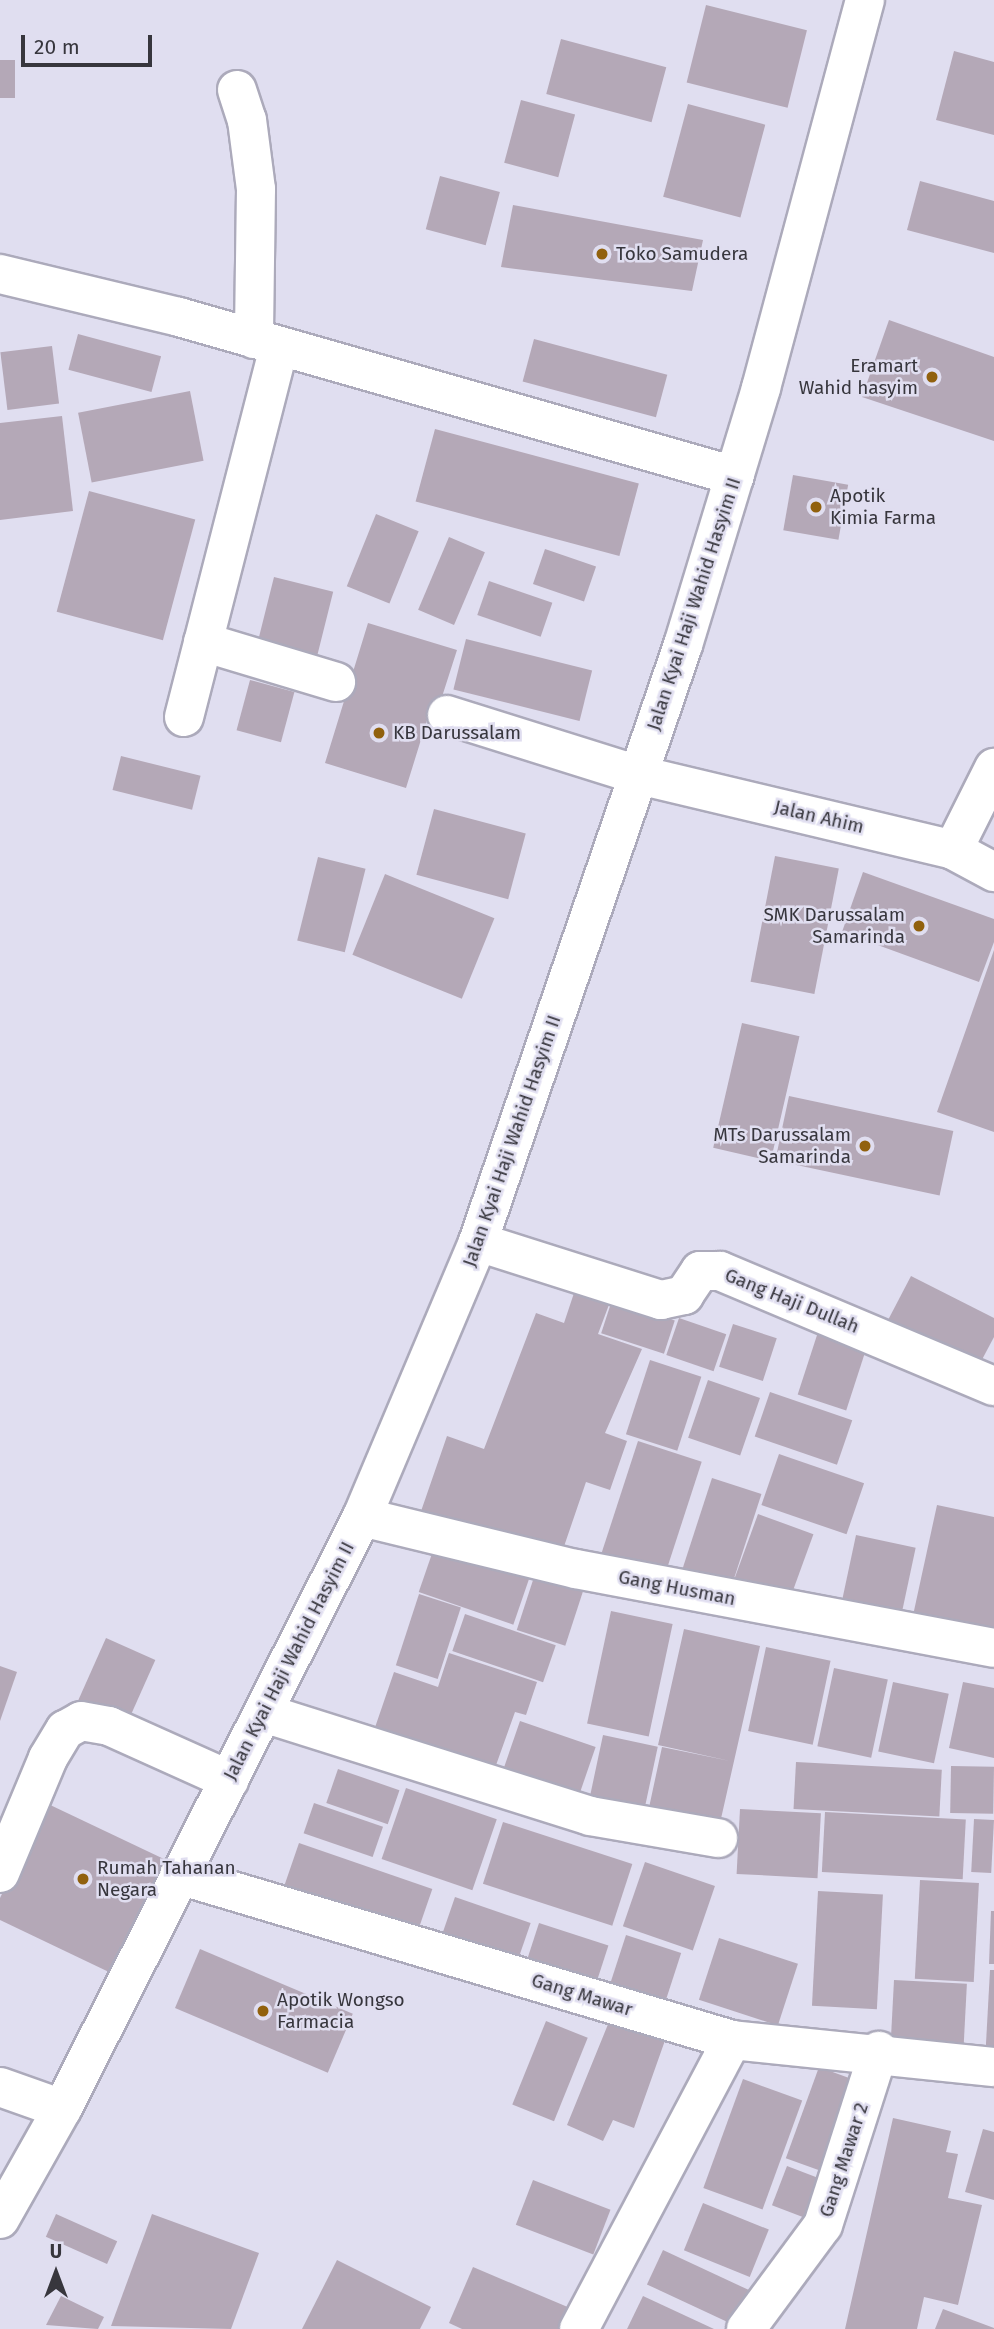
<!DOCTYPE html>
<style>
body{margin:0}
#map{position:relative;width:994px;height:2329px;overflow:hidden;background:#e0def0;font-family:"Fira Sans",sans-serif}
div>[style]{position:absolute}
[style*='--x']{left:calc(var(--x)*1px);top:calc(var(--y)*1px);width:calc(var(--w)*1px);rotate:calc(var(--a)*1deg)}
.building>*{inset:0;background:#b4a8b7;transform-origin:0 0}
.roads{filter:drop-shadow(2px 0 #acaabb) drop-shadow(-2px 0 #acaabb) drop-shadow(0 2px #acaabb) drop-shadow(0 -2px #acaabb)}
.minor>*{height:38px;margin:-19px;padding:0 19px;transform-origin:19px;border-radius:19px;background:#fff}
.dots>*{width:19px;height:19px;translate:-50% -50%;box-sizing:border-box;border:4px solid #e0def0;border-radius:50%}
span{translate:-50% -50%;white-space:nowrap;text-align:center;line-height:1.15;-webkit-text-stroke:5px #e0def0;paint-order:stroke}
.poi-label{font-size:19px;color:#37363d}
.left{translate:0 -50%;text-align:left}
.right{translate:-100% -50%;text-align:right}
.street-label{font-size:19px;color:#37363d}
.north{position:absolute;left:21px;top:2238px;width:70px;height:70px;-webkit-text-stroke:5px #e0def0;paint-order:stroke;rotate:0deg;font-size:19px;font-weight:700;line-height:28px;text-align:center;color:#37363d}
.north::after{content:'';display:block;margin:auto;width:24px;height:32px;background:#37363d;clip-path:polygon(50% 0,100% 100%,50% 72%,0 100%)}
.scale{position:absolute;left:21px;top:35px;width:131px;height:32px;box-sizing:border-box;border:4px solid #37363d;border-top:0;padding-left:9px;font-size:21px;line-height:24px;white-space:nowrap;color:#37363d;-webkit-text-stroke:5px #e0def0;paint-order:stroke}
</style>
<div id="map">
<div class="building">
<i style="left:706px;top:5px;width:104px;height:80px;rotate:14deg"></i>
<i style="left:561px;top:39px;width:109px;height:57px;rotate:15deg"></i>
<i style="clip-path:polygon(954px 51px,994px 62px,994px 135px,936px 120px)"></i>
<i style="left:0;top:60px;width:15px;height:38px"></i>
<i style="left:521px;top:100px;width:56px;height:65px;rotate:15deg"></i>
<i style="left:688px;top:104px;width:80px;height:96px;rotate:15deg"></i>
<i style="left:440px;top:176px;width:62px;height:55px;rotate:15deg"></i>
<i style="clip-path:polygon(920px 181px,994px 201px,994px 253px,907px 230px)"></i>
<i style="clip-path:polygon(513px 205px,703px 240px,692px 291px,501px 267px)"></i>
<i style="clip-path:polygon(889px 320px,994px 357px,994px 441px,862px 397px)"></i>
<i style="left:78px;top:334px;width:86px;height:37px;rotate:15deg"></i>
<i style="left:534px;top:339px;width:138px;height:44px;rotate:15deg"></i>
<i style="left:52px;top:346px;width:58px;height:52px;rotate:83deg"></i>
<i style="left:190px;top:391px;width:71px;height:114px;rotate:79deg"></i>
<i style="clip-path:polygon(62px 416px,73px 511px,0 520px,0 423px)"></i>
<i style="left:435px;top:429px;width:211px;height:75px;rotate:15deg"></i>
<i style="left:793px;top:475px;width:56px;height:56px;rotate:10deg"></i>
<i style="left:89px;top:491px;width:110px;height:125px;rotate:15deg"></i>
<i style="left:376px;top:514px;width:46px;height:78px;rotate:22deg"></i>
<i style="left:449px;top:537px;width:39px;height:79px;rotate:23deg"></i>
<i style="left:545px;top:549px;width:54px;height:37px;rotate:19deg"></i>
<i style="left:274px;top:577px;width:61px;height:66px;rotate:14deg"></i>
<i style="left:489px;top:581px;width:67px;height:36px;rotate:19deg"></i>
<i style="clip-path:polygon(368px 623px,457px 650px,440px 703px,433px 701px,406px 788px,325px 763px)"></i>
<i style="left:466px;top:639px;width:130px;height:52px;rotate:14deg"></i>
<i style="left:250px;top:680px;width:46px;height:52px;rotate:15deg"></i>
<i style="left:121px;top:756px;width:82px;height:35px;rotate:14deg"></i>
<i style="left:434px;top:809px;width:95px;height:68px;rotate:15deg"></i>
<i style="left:775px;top:856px;width:65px;height:128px;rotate:11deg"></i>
<i style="left:318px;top:857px;width:49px;height:86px;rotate:14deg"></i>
<i style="clip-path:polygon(863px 872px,994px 919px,994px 942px,979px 982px,842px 932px)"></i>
<i style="left:385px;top:874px;width:118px;height:87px;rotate:22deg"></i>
<i style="clip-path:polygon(994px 950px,994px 1132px,937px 1112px)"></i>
<i style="left:742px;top:1023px;width:59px;height:128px;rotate:13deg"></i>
<i style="left:789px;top:1096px;width:168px;height:66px;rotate:12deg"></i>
<i style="clip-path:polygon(911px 1276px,994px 1318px,994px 1337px,977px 1369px,887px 1322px)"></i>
<i style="clip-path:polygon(575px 1290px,610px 1302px,598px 1334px,642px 1349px,605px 1433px,627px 1441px,610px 1490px,586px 1482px,558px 1564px,419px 1517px,447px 1436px,484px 1449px,536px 1313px,564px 1323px)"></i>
<i style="left:612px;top:1300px;width:66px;height:35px;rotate:18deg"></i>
<i style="left:679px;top:1318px;width:50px;height:39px;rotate:19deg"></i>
<i style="left:733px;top:1324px;width:46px;height:45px;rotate:18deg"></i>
<i style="left:819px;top:1329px;width:51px;height:69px;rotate:18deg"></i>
<i style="left:650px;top:1360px;width:54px;height:78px;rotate:18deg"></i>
<i style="left:708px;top:1380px;width:55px;height:61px;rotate:19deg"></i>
<i style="left:770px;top:1392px;width:87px;height:47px;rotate:19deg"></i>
<i style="left:638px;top:1441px;width:67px;height:121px;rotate:18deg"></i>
<i style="left:779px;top:1454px;width:90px;height:54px;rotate:19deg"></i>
<i style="left:712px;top:1478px;width:52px;height:99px;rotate:18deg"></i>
<i style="clip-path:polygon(937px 1505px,994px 1517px,994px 1638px,912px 1620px)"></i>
<i style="left:758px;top:1514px;width:59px;height:75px;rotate:20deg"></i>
<i style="left:856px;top:1535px;width:61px;height:76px;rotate:12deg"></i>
<i style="left:436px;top:1542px;width:100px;height:53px;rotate:19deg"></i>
<i style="left:535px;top:1574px;width:51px;height:59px;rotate:18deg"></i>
<i style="left:419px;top:1594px;width:44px;height:75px;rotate:18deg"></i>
<i style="left:611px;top:1611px;width:63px;height:115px;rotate:12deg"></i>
<i style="left:465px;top:1614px;width:96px;height:39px;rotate:19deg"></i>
<i style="clip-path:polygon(684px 1629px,760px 1646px,718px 1832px,647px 1817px,662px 1747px,730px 1761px,658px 1745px)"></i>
<i style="left:106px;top:1638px;width:54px;height:75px;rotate:24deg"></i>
<i style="left:766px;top:1647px;width:66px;height:86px;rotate:12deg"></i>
<i style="clip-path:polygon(449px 1653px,537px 1682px,526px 1715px,515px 1712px,490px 1782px,370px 1742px,394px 1672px,438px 1687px)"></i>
<i style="clip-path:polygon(0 1666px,17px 1672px,0 1721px)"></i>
<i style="left:834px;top:1668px;width:55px;height:80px;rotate:12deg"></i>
<i style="left:893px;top:1682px;width:57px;height:71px;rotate:12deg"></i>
<i style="clip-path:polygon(963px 1682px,994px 1688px,994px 1758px,949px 1748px)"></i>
<i style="left:520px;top:1721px;width:80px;height:61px;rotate:19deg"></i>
<i style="left:603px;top:1735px;width:56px;height:72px;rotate:12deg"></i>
<i style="left:796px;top:1762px;width:146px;height:47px;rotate:3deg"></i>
<i style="left:951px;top:1766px;width:43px;height:47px;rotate:1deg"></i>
<i style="left:338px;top:1769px;width:65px;height:36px;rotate:19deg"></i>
<i style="left:406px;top:1788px;width:96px;height:75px;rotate:19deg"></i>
<i style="clip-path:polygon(46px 1803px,166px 1860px,111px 1973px,0 1920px,0 1898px)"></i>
<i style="left:314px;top:1803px;width:73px;height:32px;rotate:19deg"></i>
<i style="left:740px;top:1809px;width:81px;height:65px;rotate:3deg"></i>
<i style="left:825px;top:1812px;width:141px;height:60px;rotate:3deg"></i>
<i style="left:974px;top:1819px;width:20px;height:53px;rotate:3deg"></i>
<i style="left:503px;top:1822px;width:136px;height:65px;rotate:18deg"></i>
<i style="left:299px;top:1843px;width:141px;height:51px;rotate:19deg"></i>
<i style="left:645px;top:1862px;width:74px;height:68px;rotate:19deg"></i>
<i style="left:920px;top:1880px;width:59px;height:99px;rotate:3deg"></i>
<i style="left:818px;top:1891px;width:65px;height:115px;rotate:3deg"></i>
<i style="left:455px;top:1897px;width:80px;height:46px;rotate:19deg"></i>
<i style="clip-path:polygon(991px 1911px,994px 1911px,994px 1964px,989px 1964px)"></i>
<i style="left:539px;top:1923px;width:73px;height:42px;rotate:18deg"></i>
<i style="left:626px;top:1935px;width:58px;height:56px;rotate:18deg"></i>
<i style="left:719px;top:1938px;width:83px;height:65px;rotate:18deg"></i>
<i style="left:200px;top:1949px;width:166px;height:64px;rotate:23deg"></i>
<i style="clip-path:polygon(990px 1970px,994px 1970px,994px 2063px,985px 2062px)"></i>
<i style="left:894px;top:1980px;width:73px;height:67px;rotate:3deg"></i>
<i style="clip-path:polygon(613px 2012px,668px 2032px,634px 2128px,613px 2120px,603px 2141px,567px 2125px)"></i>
<i style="left:546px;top:2021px;width:45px;height:90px;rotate:22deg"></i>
<i style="left:819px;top:2067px;width:48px;height:97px;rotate:20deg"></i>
<i style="left:743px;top:2079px;width:63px;height:116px;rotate:20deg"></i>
<i style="clip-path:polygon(893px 2118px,951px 2131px,946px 2152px,958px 2154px,948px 2198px,982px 2205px,958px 2305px,924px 2297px,917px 2329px,845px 2329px)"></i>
<i style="clip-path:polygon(983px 2129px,994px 2132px,994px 2200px,965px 2192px)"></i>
<i style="left:787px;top:2166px;width:47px;height:42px;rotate:21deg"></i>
<i style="left:533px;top:2180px;width:83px;height:48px;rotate:21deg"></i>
<i style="left:703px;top:2203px;width:71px;height:51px;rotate:22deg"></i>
<i style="left:56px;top:2214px;width:67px;height:25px;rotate:24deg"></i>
<i style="clip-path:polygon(152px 2214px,259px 2253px,231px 2329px,111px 2326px)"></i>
<i style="left:663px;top:2250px;width:96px;height:38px;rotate:25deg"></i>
<i style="clip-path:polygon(337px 2260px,431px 2307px,420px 2329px,302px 2329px)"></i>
<i style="clip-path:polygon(473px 2267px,570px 2308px,561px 2329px,462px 2329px,449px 2323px)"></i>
<i style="clip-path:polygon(61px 2296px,104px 2317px,98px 2329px,46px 2325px)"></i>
<i style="clip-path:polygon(643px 2296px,714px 2329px,627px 2329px)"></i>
<i style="clip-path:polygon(943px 2309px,994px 2328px,994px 2329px,935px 2329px)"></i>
</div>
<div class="roads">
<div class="minor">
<i style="--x:237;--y:90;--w:32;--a:72"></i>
<i style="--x:247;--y:120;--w:70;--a:82.6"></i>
<i style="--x:256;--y:189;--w:150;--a:90.8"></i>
<i style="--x:0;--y:274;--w:184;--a:13.5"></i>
<i style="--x:179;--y:317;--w:578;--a:15.96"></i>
<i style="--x:203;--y:642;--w:139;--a:16.7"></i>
<i style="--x:447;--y:715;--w:201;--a:17.4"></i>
<i style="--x:639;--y:775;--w:323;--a:13.4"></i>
<i style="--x:953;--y:850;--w:47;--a:28.2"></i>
<i style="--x:184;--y:717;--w:383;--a:-75.6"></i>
<i style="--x:953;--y:850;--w:92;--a:-63.4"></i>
<i style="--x:478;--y:1242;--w:192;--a:17.6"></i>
<i style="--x:661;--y:1300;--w:24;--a:-12"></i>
<i style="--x:684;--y:1295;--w:29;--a:-56"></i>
<i style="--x:700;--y:1271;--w:20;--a:0"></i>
<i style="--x:720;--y:1271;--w:297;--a:22.8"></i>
<i style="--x:362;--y:1517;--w:220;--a:13.7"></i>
<i style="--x:576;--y:1569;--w:425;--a:10.7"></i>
<i style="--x:264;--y:1713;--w:342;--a:17.5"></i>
<i style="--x:590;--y:1816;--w:130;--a:9.8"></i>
<i style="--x:0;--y:1873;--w:125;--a:-67.3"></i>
<i style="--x:48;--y:1758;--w:33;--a:-59"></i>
<i style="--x:65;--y:1730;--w:18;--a:-29"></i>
<i style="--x:81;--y:1721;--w:28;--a:10"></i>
<i style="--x:109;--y:1726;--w:132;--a:24.2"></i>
<i style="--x:179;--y:1875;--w:577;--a:16.61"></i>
<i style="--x:732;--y:2040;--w:263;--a:5.9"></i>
<i style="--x:0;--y:2087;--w:66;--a:19.5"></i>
<i style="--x:0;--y:2219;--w:126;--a:-60.6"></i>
<i style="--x:62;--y:2109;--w:664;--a:-63.13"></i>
<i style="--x:362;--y:1517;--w:298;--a:-67.1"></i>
<i style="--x:478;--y:1242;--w:631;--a:-71.05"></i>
<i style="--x:683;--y:645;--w:269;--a:-73.1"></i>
<i style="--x:761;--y:388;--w:402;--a:-75"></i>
<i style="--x:579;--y:2329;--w:327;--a:-62.1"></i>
<i style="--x:746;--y:2329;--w:129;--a:-53.5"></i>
<i style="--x:823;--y:2225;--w:183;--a:-72.2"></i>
</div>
</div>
<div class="dots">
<i style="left:602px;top:254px;background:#91610e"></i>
<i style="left:932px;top:377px;background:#91610e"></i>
<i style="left:816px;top:507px;background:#91610e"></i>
<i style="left:379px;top:733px;background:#91610e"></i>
<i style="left:919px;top:926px;background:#91610e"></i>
<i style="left:865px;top:1146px;background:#91610e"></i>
<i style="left:83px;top:1879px;background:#91610e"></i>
<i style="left:263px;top:2011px;background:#91610e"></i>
</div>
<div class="poi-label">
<span class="left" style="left:616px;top:254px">Toko Samudera</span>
<span class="right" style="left:918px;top:377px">Eramart<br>Wahid hasyim</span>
<span class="left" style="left:830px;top:507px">Apotik<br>Kimia Farma</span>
<span class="left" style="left:393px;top:733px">KB Darussalam</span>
<span class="right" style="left:905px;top:926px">SMK Darussalam<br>Samarinda</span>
<span class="right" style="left:851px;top:1146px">MTs Darussalam<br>Samarinda</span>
<span class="left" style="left:97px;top:1879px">Rumah Tahanan<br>Negara</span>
<span class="left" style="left:277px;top:2011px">Apotik Wongso<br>Farmacia</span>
</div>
<div class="street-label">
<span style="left:694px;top:604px;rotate:-72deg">Jalan Kyai Haji Wahid Hasyim II</span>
<span style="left:819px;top:817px;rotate:13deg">Jalan Ahim</span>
<span style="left:512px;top:1141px;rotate:-71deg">Jalan Kyai Haji Wahid Hasyim II</span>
<span style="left:792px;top:1301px;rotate:22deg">Gang Haji Dullah</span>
<span style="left:677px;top:1588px;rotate:11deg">Gang Husman</span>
<span style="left:289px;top:1661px;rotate:-63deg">Jalan Kyai Haji Wahid Hasyim II</span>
<span style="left:582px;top:1995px;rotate:17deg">Gang Mawar</span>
<span style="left:844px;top:2160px;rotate:-72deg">Gang Mawar 2</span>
</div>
<div class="north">U</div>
<div class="scale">20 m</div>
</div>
